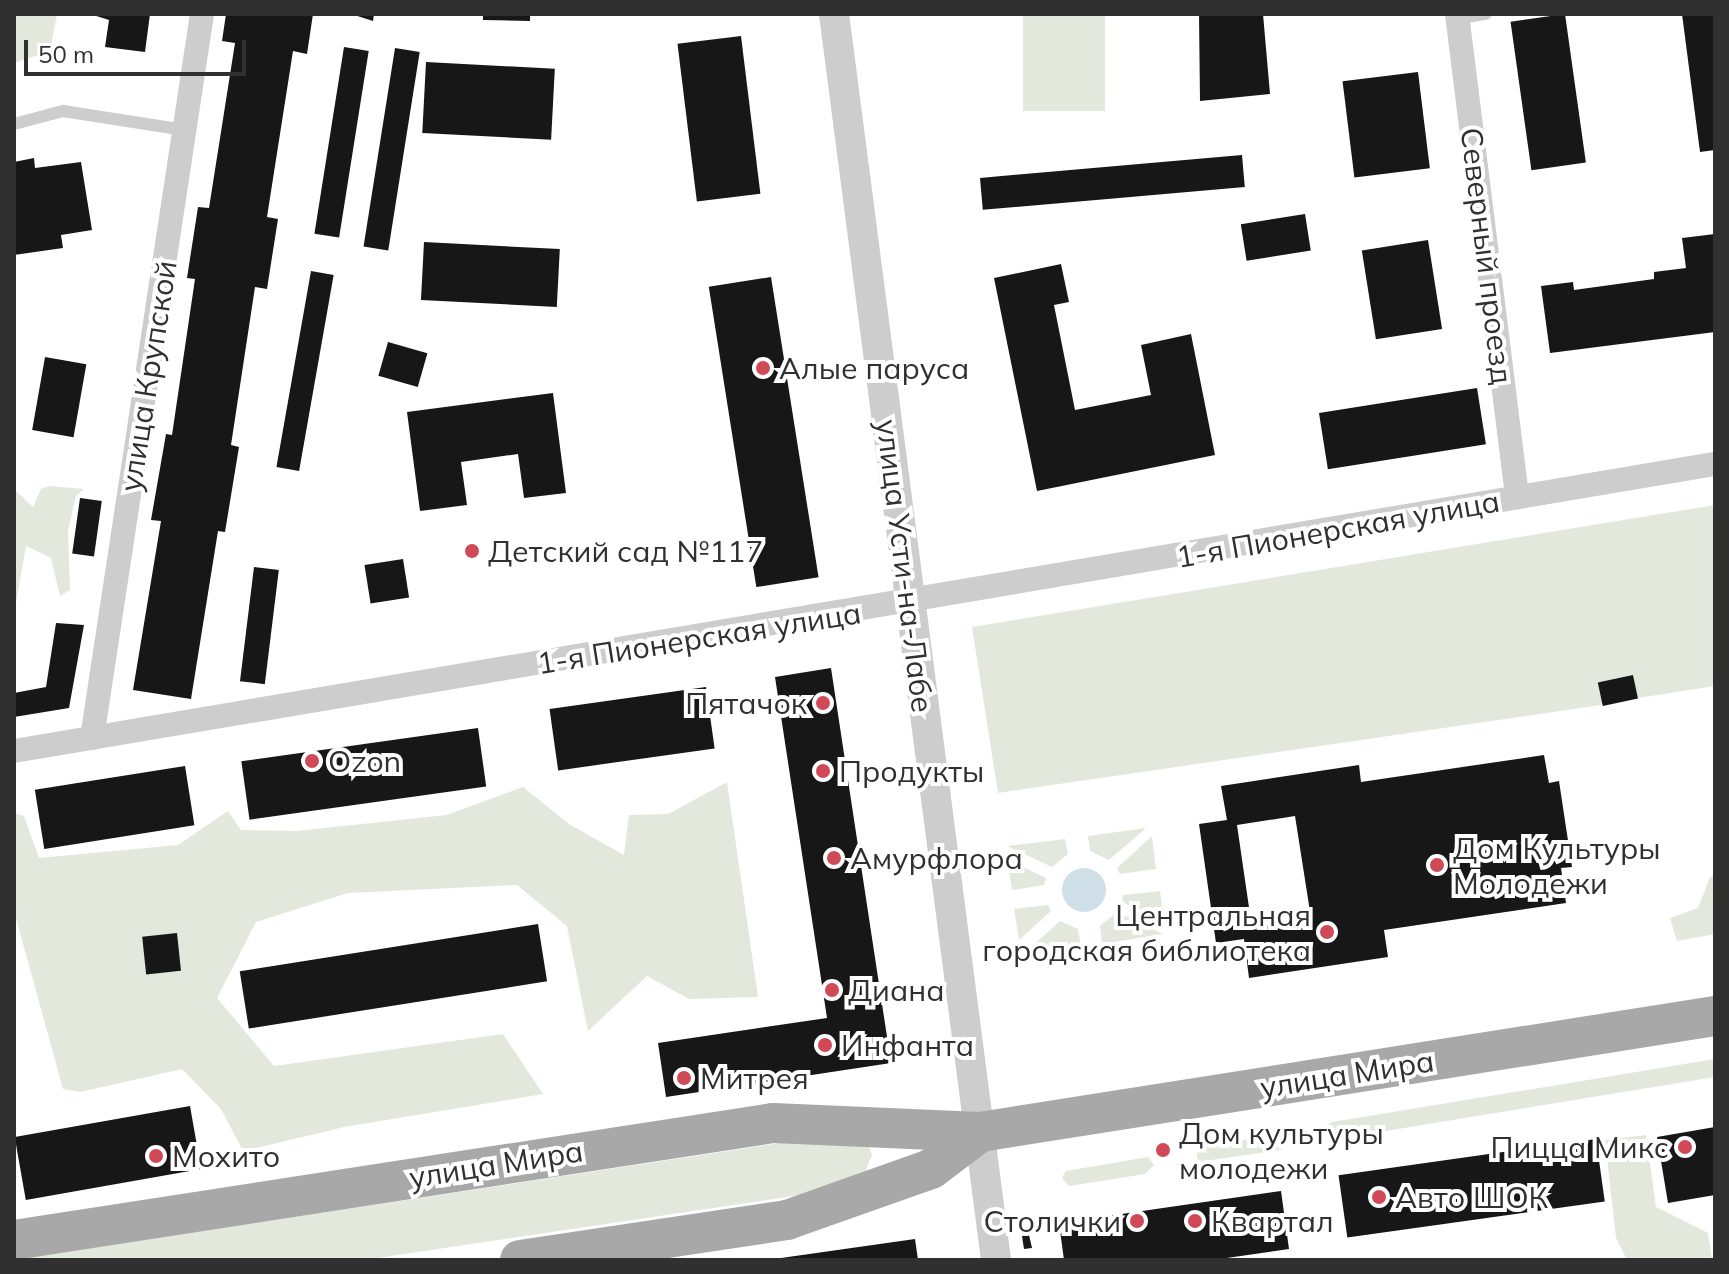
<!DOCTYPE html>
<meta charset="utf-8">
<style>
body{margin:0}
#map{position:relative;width:1729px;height:1274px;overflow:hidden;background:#fff;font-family:Mulish,sans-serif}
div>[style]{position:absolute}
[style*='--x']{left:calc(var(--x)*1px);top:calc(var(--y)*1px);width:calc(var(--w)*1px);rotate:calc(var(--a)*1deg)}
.green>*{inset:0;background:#e3e8dd;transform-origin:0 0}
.water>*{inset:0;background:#cfdfe8}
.round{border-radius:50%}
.building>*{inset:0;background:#171717;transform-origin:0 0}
.service>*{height:12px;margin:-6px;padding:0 6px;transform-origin:6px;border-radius:6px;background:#cdcdcd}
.minor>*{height:24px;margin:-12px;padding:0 12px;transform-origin:12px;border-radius:12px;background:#cdcdcd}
.tertiary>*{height:30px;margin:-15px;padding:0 15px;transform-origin:15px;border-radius:15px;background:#cdcdcd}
.primary>*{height:40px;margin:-20px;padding:0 20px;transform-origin:20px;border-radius:20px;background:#a8a8a8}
.dots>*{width:22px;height:22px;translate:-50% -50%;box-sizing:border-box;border:4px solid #fff;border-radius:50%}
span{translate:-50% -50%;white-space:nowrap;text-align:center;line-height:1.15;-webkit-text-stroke:8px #fff;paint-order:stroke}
.street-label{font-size:30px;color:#303030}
.poi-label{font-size:30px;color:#303030}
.left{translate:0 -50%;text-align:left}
.right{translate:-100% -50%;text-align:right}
.frame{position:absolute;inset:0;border:16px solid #303030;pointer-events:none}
.scale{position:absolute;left:24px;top:40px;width:222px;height:36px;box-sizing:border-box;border:4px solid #303030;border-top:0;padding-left:10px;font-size:24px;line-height:28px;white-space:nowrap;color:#303030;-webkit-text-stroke:6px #fff;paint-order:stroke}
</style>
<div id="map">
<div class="green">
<i style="clip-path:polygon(14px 14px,57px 14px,50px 51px,14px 63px)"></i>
<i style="left:1023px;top:14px;width:82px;height:97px"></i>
<i style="clip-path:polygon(49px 486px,84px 489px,76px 496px,68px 531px,70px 590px,60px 596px,51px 558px,26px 546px,14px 614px,14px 489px,33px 507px,41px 489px)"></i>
<i style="clip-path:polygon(1715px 505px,1715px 686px,1638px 698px,1633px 675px,1601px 705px,998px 793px,972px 627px)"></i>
<i style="clip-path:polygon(evenodd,727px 782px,758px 997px,689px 999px,647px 976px,588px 1031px,567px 926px,517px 885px,348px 893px,256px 922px,217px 998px,274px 1066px,503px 1034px,543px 1094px,344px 1127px,243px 1151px,221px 1109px,182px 1069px,80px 1092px,63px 1089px,14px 911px,14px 813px,24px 816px,39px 858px,178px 845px,228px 811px,241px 830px,296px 831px,447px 815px,523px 787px,569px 824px,624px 855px,629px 815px,668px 814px,727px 782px,143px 937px,181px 971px,146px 974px,143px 937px)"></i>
<i style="clip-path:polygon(1146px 828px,1109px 860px,1090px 851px,1088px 836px)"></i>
<i style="clip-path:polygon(1152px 836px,1156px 869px,1120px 874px,1117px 868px)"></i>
<i style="clip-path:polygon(1065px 839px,1068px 854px,1052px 867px,1007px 846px)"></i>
<i style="clip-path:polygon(1007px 859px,1046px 878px,1044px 885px,1012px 890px)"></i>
<i style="clip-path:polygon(1715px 876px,1715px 934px,1677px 941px,1670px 918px,1698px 908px,1710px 877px)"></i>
<i style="clip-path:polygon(1160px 891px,1164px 922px,1122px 902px,1123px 895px)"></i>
<i style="clip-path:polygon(1048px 905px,1051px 911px,1019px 940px,1014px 909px)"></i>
<i style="clip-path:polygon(1117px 912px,1163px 934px,1102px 944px,1100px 926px)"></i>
<i style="clip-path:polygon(1060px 921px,1078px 929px,1081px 947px,1020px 957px)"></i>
<i style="clip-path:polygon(1715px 1059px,1715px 1077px,1331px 1140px,1319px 1133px,1332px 1122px)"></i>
<i style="clip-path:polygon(1282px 1133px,1287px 1141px,1281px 1150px,1198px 1162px,1196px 1149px)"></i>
<i style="clip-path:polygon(1646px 1135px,1656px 1207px,1708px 1233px,1712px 1260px,1627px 1260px,1616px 1238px,1605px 1140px)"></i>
<i style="clip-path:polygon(806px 1139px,867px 1142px,872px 1155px,865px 1172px,808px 1194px,364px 1260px,14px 1260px)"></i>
<i style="clip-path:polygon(1148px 1157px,1154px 1165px,1145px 1174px,1069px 1186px,1062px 1178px,1066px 1171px)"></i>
</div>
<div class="water">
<i class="round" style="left:1062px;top:868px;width:44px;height:44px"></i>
</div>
<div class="building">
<i style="clip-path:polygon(90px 14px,150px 14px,145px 52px,105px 47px,109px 20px)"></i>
<i style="clip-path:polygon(226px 14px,313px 14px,307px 54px,293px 51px,267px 217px,278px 219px,267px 289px,255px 287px,231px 445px,239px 447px,225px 532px,218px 531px,191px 699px,133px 690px,161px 521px,151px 520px,166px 434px,172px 435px,195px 279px,187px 278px,198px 207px,209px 208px,235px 43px,222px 41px)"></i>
<i style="clip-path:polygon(351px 14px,374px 14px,373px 21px)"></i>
<i style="clip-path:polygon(483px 14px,530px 14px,530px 21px,483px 20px)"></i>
<i style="clip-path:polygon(1199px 14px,1263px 14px,1270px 94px,1200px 101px)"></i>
<i style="left:1565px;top:14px;width:150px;height:55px;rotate:82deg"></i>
<i style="clip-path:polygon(1682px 14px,1715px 14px,1715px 150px,1700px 152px)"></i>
<i style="left:741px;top:36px;width:159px;height:64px;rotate:83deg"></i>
<i style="left:344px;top:47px;width:25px;height:189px;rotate:9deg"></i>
<i style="left:395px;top:48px;width:25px;height:201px;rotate:9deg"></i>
<i style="left:426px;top:62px;width:129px;height:71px;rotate:3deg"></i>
<i style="left:1418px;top:72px;width:97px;height:76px;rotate:83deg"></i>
<i style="left:1242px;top:155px;width:32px;height:263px;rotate:85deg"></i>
<i style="clip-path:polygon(34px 158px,35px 168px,81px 162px,92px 230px,61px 235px,63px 248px,14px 255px,14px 162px)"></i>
<i style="left:1305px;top:214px;width:37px;height:65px;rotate:81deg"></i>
<i style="clip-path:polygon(1715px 234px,1715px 332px,1550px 353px,1541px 286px,1573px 282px,1574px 290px,1654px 279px,1654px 272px,1686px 268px,1682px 238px)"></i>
<i style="left:1428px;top:240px;width:90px;height:67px;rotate:81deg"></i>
<i style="left:424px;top:242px;width:136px;height:58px;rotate:3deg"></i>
<i style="clip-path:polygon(1061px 264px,1069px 302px,1054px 305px,1075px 410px,1151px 395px,1141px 345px,1191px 334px,1215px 455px,1037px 491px,994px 278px)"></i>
<i style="left:311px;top:271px;width:23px;height:199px;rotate:10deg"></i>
<i style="left:771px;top:277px;width:304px;height:63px;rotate:81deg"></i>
<i style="left:388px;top:342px;width:41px;height:35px;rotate:16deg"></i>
<i style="left:45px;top:357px;width:42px;height:74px;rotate:10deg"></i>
<i style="left:1477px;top:388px;width:57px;height:160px;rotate:81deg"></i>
<i style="clip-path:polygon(553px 393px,566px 493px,524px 498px,518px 454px,461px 462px,467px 505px,420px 511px,407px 412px)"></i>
<i style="left:80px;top:498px;width:22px;height:56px;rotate:8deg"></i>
<i style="left:403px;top:559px;width:39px;height:39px;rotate:81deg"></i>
<i style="left:254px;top:567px;width:25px;height:115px;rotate:7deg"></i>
<i style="clip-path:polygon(56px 623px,84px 625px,69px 708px,14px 717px,14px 693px,46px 687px)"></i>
<i style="clip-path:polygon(831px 668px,891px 1063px,666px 1097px,658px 1043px,827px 1018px,775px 677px)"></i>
<i style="left:1633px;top:675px;width:24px;height:36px;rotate:78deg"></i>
<i style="left:706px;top:687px;width:62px;height:158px;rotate:82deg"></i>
<i style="left:478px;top:728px;width:59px;height:239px;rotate:82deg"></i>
<i style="clip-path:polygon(evenodd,1544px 755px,1549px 783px,1559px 781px,1572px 867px,1561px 868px,1566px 903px,1384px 930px,1388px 957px,1249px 978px,1244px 939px,1216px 943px,1199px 824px,1227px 820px,1221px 786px,1359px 765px,1361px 782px,1544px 755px,1295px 816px,1311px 918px,1252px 928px,1237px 825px,1295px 816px)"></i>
<i style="left:185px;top:766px;width:60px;height:152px;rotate:81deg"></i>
<i style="left:538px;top:924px;width:58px;height:302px;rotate:81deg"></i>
<i style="left:177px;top:933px;width:38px;height:35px;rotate:84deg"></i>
<i style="left:190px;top:1106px;width:64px;height:178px;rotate:80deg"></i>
<i style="clip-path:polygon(1715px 1127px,1715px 1195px,1668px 1203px,1657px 1137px)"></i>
<i style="left:1596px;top:1139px;width:63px;height:260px;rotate:82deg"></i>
<i style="clip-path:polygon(1281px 1191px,1289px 1249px,1213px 1260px,1064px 1260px,1059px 1223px)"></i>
<i style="clip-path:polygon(1029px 1235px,1032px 1248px,1024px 1249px,1022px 1236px)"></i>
<i style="clip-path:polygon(915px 1239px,918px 1260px,782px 1260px,781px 1258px)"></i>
</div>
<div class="service">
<i style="--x:1457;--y:19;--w:29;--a:-10"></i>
<i style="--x:14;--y:124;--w:51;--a:-14.9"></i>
<i style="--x:63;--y:111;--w:123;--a:8.9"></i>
</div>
<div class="minor">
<i style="--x:1457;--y:14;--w:487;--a:82.9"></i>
<i style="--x:92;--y:738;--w:732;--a:-81.36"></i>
<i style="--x:14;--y:751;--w:1725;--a:-9.58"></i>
</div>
<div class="tertiary">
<i style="--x:834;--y:14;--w:1256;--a:82.59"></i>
</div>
<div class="primary">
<i style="--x:14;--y:1240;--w:768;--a:-8.76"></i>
<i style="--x:773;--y:1123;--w:207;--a:2.5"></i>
<i style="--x:980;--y:1132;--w:744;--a:-8.97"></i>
<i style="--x:520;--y:1260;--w:270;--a:-8.5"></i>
<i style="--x:787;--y:1220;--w:153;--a:-19.5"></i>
<i style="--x:931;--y:1169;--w:61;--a:-37.1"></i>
</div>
<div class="dots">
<i style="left:763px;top:368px;background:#d04957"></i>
<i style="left:472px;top:551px;background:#d04957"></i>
<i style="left:823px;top:703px;background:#d04957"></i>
<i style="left:312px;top:761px;background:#d04957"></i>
<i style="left:823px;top:771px;background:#d04957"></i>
<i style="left:834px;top:858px;background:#d04957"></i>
<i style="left:1437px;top:865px;background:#d04957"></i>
<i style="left:1327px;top:932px;background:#d04957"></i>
<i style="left:832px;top:990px;background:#d04957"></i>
<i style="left:825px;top:1045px;background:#d04957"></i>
<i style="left:684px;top:1078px;background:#d04957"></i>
<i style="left:1685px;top:1147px;background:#d04957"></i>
<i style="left:1163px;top:1150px;background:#d04957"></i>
<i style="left:156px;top:1156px;background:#d04957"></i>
<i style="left:1379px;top:1197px;background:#d04957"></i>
<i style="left:1137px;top:1221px;background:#d04957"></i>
<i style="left:1195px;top:1221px;background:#d04957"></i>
</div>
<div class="street-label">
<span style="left:1487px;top:256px;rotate:83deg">Северный проезд</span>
<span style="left:148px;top:376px;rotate:-81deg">улица Крупской</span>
<span style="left:1338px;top:529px;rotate:-10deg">1-я Пионерская улица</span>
<span style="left:905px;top:566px;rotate:83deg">улица Усти-на-Лабе</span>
<span style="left:699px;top:638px;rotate:-9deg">1-я Пионерская улица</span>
<span style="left:1347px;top:1074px;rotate:-9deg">улица Мира</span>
<span style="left:496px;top:1164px;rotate:-9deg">улица Мира</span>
</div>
<div class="poi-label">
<span class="left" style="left:779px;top:368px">Алые паруса</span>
<span class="left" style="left:488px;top:551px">Детский сад №117</span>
<span class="right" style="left:807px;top:703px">Пятачок</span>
<span class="left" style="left:328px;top:761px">Ozon</span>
<span class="left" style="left:839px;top:771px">Продукты</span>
<span class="left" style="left:1453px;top:865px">Дом Культуры<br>Молодежи</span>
<span class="left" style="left:850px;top:858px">Амурфлора</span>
<span class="right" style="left:1311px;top:932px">Центральная<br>городская библиотека</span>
<span class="left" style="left:848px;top:990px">Диана</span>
<span class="left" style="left:841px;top:1045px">Инфанта</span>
<span class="left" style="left:700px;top:1078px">Митрея</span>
<span class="left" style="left:1179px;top:1150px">Дом культуры<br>молодежи</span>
<span class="right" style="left:1669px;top:1147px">Пицца Микс</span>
<span class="left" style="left:172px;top:1156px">Мохито</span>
<span class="left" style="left:1395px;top:1197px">Авто ШОК</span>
<span class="right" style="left:1121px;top:1221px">Столички</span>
<span class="left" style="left:1211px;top:1221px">Квартал</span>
</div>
<div class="frame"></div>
<div class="scale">50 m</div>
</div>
